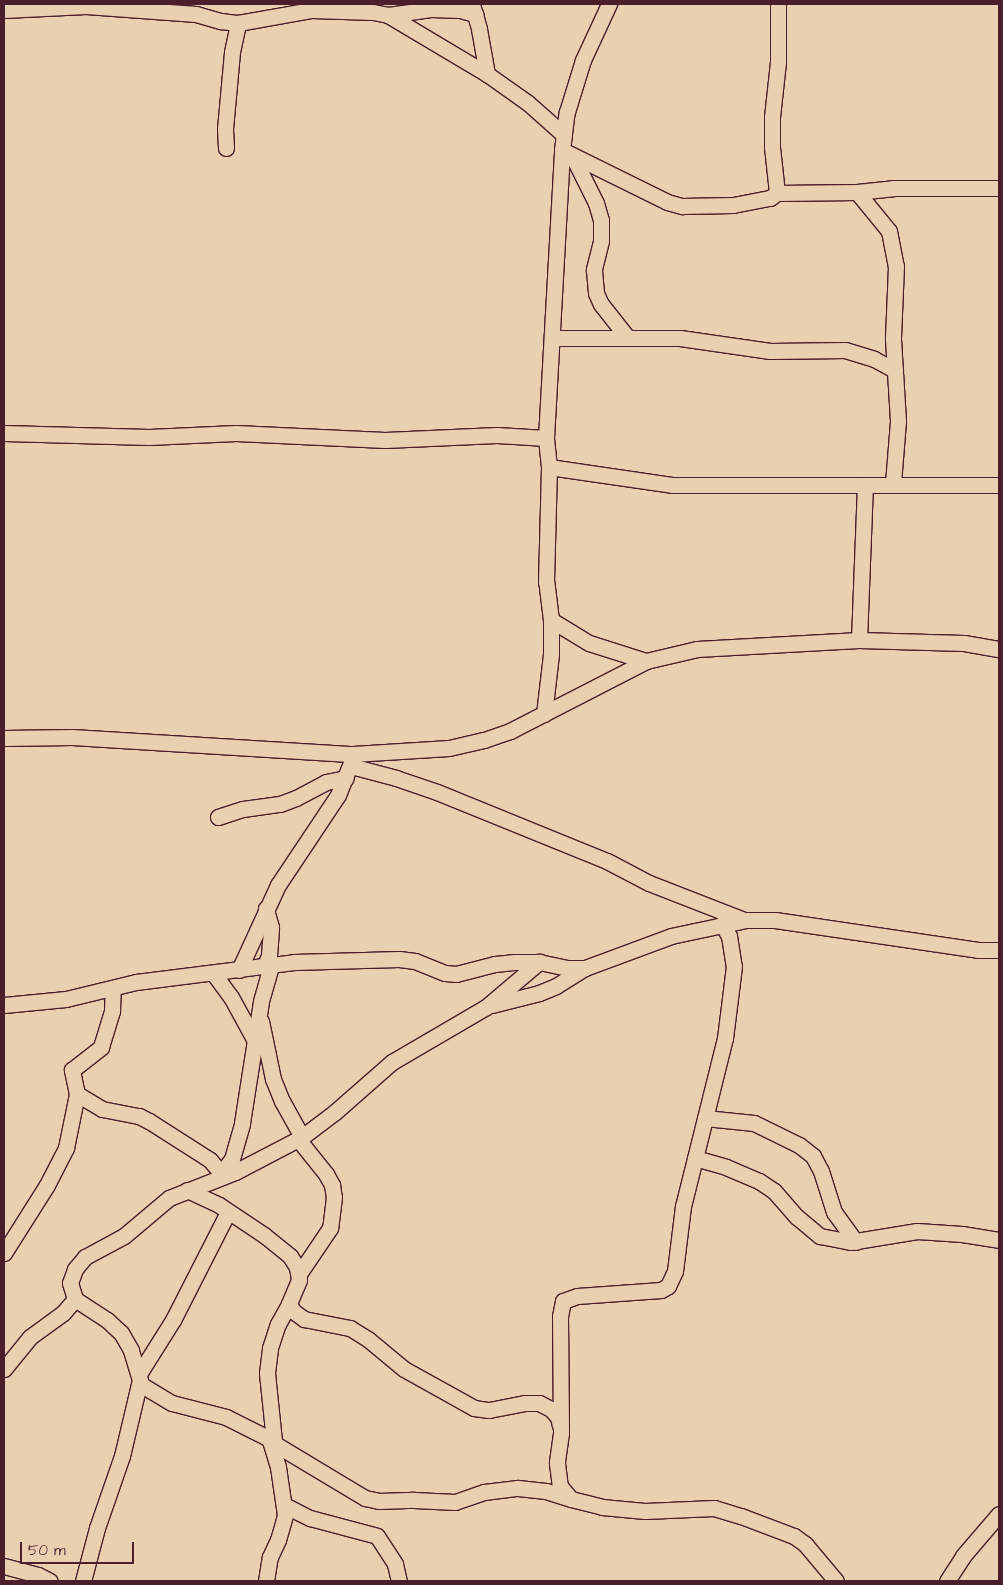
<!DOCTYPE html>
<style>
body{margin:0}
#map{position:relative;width:1003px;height:1585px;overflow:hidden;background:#e8d0b0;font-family:"Architects Daughter",sans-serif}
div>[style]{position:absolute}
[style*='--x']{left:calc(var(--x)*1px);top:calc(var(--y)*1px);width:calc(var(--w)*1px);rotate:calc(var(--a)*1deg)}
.roads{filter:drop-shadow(1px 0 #4a1f2b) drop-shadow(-1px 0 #4a1f2b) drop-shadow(0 1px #4a1f2b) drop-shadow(0 -1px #4a1f2b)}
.minor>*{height:15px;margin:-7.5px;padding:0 7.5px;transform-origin:7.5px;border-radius:7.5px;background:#e8d0b0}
span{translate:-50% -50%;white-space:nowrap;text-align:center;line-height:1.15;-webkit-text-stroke:4px #e8d0b0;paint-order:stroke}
.frame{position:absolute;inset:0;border:5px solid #4a1f2b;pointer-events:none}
.scale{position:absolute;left:20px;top:1542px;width:114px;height:22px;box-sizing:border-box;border:2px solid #4a1f2b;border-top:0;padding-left:6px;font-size:15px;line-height:18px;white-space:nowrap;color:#4a1f2b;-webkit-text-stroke:4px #e8d0b0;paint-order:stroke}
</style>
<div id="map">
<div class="roads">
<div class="minor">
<i style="--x:472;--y:4;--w:26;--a:74"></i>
<i style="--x:479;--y:29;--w:46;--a:79.9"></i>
<i style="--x:4;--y:10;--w:82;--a:-2.8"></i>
<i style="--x:86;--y:6;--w:110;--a:4.2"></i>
<i style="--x:196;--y:14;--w:26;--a:16"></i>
<i style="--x:221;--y:21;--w:17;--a:7"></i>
<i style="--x:238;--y:23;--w:75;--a:-10"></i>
<i style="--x:312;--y:10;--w:61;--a:1.9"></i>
<i style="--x:373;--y:12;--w:15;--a:11"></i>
<i style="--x:388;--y:15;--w:115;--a:30.8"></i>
<i style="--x:487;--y:74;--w:50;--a:35.3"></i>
<i style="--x:528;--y:103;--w:48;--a:41.6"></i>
<i style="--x:388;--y:15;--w:43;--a:-7.9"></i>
<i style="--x:431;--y:9;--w:29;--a:2"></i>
<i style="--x:460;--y:10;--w:16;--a:15"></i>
<i style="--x:226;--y:148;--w:19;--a:-93"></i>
<i style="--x:225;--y:129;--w:77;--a:-84.8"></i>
<i style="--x:232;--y:52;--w:30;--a:-78"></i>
<i style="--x:562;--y:150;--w:117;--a:26.3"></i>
<i style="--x:667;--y:202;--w:16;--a:15"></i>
<i style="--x:682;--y:206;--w:51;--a:-1.1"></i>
<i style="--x:733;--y:205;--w:38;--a:-11"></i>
<i style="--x:770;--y:198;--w:9;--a:-36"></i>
<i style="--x:777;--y:193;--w:80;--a:-0.7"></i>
<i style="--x:857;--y:192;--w:36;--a:-6"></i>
<i style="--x:893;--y:188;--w:106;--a:0"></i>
<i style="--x:572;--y:155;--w:54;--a:63.4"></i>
<i style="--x:596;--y:203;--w:18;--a:74"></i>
<i style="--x:601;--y:220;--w:21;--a:90"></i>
<i style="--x:601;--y:241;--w:30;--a:104"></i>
<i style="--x:594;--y:270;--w:23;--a:85"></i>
<i style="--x:596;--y:293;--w:12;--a:66"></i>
<i style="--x:601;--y:304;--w:42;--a:51.8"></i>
<i style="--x:857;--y:192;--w:50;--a:50.6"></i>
<i style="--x:889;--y:231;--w:36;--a:79"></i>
<i style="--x:896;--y:266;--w:73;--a:92.4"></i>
<i style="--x:893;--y:339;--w:82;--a:86.5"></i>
<i style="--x:898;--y:421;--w:62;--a:94.6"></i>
<i style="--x:777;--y:193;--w:46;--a:-96.2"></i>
<i style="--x:772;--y:147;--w:30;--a:-90"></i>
<i style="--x:772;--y:117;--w:55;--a:-83.8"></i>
<i style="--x:778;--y:62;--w:58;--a:-90"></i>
<i style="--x:552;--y:338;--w:128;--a:0"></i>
<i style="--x:680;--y:338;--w:91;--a:8.2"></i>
<i style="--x:770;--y:351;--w:75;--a:-0.8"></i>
<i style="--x:845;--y:350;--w:30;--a:17"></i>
<i style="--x:874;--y:359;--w:24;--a:28"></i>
<i style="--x:4;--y:433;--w:145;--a:1.6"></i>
<i style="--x:149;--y:437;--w:87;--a:-2.6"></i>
<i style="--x:236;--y:433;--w:149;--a:2.7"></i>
<i style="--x:385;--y:440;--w:112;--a:-2.6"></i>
<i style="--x:497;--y:435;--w:49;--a:3.5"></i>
<i style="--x:549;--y:467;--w:124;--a:8.3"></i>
<i style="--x:672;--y:485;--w:327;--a:0"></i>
<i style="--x:551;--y:620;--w:44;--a:31.2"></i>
<i style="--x:589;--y:643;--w:60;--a:17.5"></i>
<i style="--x:859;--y:640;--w:155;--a:-87.8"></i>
<i style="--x:544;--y:714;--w:60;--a:-83.3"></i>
<i style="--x:551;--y:654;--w:34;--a:-90"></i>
<i style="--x:551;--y:620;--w:38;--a:-97"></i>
<i style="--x:546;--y:582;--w:115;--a:-88.5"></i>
<i style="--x:549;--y:467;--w:29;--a:-96"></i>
<i style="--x:546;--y:438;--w:288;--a:-86.8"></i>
<i style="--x:562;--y:150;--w:38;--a:-83"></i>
<i style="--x:567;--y:112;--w:54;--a:-72.9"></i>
<i style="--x:583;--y:60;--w:62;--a:-65.1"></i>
<i style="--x:4;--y:738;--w:68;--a:-0.8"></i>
<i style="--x:72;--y:737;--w:282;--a:3.5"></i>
<i style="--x:353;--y:754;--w:96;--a:-3.6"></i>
<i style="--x:449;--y:748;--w:36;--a:-13"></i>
<i style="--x:484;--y:740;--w:28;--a:-19"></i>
<i style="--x:510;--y:731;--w:153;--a:-27.2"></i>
<i style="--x:646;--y:661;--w:52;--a:-13.2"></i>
<i style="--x:697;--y:649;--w:162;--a:-3.2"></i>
<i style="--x:859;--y:640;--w:105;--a:1.6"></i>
<i style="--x:964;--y:643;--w:36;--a:10"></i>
<i style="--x:351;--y:766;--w:47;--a:14.9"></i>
<i style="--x:396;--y:778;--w:43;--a:18.9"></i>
<i style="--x:437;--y:792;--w:183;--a:22.1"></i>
<i style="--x:607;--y:861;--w:47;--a:27.6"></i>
<i style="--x:649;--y:883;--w:102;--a:21.3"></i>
<i style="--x:218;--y:817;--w:26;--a:-18"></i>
<i style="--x:243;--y:809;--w:37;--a:-8"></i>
<i style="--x:280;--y:804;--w:17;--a:-21"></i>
<i style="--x:296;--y:798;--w:34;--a:-28"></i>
<i style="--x:326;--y:782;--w:20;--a:-11"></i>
<i style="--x:722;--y:924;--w:14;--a:60"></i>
<i style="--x:729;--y:936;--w:30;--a:81"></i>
<i style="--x:734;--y:966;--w:73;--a:97.1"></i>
<i style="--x:725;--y:1038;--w:173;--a:104"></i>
<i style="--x:683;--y:1206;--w:65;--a:97"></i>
<i style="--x:675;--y:1271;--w:17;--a:115"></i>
<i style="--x:668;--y:1286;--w:8;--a:150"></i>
<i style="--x:661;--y:1290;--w:84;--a:175.9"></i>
<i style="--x:577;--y:1296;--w:15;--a:160"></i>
<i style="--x:563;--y:1301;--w:15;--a:101"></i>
<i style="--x:560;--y:1316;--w:117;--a:89.5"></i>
<i style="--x:561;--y:1433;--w:30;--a:98"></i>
<i style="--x:557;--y:1463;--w:23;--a:83"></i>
<i style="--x:560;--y:1486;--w:17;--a:50"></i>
<i style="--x:571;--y:1499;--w:32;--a:14"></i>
<i style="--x:602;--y:1507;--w:43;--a:5.3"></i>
<i style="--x:645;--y:1511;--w:69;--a:-2.5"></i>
<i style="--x:714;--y:1508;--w:28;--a:17"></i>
<i style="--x:741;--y:1516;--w:57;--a:20.7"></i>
<i style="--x:794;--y:1536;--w:14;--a:36"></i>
<i style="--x:805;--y:1544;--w:48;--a:50"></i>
<i style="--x:264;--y:967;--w:12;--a:-66"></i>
<i style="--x:269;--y:956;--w:13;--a:-86"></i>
<i style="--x:270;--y:943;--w:16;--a:-86"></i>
<i style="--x:271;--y:927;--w:19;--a:-106"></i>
<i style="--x:239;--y:970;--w:94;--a:-65.4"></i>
<i style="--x:278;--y:885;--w:108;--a:-56.3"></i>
<i style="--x:338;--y:795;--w:40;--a:-68"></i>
<i style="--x:214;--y:974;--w:29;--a:54"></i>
<i style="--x:231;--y:997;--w:48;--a:61.3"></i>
<i style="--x:4;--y:1005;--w:62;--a:-5.5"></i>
<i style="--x:66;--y:999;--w:72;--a:-13.7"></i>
<i style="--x:136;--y:982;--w:159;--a:-7.2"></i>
<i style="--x:294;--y:962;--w:105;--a:-1.6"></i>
<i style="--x:399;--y:959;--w:16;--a:7"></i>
<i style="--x:415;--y:961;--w:32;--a:22"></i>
<i style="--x:445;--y:973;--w:11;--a:5"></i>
<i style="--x:456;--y:974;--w:40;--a:-14.4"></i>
<i style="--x:495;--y:964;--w:20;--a:-6"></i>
<i style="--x:515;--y:962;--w:24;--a:0"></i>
<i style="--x:539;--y:962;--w:29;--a:12"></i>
<i style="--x:567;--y:968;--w:18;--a:0"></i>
<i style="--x:585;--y:968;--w:92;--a:-20.4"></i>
<i style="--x:671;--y:936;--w:77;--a:-12"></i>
<i style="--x:746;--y:920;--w:29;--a:0"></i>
<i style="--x:775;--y:920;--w:205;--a:8.4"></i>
<i style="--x:978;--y:950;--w:21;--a:0"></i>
<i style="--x:492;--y:1005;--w:49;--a:-14.3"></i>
<i style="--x:539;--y:993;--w:18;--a:-22"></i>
<i style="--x:556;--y:986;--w:34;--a:-32"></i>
<i style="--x:261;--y:1021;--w:59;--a:78.3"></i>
<i style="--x:273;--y:1079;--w:24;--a:68"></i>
<i style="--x:282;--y:1101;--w:41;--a:60.9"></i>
<i style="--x:77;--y:1094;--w:29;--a:31"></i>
<i style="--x:102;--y:1109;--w:38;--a:11"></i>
<i style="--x:139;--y:1116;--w:11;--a:27"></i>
<i style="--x:149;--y:1121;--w:72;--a:32.6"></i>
<i style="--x:210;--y:1160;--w:17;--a:50"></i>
<i style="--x:705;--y:1118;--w:49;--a:5.8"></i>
<i style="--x:754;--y:1123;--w:50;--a:26.1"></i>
<i style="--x:799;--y:1145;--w:18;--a:38"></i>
<i style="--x:813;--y:1156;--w:17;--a:62"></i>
<i style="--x:821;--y:1171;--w:43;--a:72.4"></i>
<i style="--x:834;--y:1212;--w:37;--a:54"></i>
<i style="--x:298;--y:1139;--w:45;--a:51.3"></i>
<i style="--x:326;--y:1174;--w:13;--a:61"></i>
<i style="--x:332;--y:1185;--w:12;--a:81"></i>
<i style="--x:334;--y:1197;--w:31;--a:97"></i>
<i style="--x:330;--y:1228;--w:55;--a:124"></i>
<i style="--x:695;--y:1158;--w:32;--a:16"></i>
<i style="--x:726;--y:1167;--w:36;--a:23"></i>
<i style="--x:759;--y:1181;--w:18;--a:34"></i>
<i style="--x:774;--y:1191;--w:35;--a:49"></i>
<i style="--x:797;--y:1217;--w:30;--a:40"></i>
<i style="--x:820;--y:1236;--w:31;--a:11"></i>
<i style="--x:850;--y:1242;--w:68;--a:-9.3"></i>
<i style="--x:917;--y:1231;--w:45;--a:3.8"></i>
<i style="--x:962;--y:1234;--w:37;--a:9"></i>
<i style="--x:222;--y:1177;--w:4;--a:-104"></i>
<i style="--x:221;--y:1173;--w:18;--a:-52"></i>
<i style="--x:232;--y:1159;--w:37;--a:-74"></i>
<i style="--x:242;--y:1123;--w:123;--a:-81.1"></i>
<i style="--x:261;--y:1001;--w:37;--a:-74"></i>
<i style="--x:187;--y:1190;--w:35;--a:25"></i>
<i style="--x:219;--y:1205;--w:54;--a:33.7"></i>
<i style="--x:264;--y:1235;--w:33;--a:39"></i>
<i style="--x:290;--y:1256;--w:13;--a:58"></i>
<i style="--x:297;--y:1267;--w:13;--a:81"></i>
<i style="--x:299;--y:1280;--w:26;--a:113"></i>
<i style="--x:289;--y:1304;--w:8;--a:60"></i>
<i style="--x:293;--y:1311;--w:14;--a:36"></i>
<i style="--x:304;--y:1319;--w:47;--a:11.1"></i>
<i style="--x:350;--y:1328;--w:22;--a:32"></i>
<i style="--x:369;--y:1340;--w:45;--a:39.6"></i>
<i style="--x:404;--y:1369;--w:80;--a:29.1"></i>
<i style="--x:474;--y:1408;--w:15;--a:8"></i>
<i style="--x:489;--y:1410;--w:37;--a:-11"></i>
<i style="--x:525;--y:1403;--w:14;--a:0"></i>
<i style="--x:539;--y:1403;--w:13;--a:27"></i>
<i style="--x:551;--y:1409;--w:11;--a:49"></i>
<i style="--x:558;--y:1417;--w:9;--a:77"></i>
<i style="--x:4;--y:1253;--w:80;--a:-57.7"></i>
<i style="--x:47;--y:1185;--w:42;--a:-62.8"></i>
<i style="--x:66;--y:1148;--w:55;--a:-78.5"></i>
<i style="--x:77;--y:1094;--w:25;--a:-102"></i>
<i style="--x:72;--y:1070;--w:37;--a:-38"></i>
<i style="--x:101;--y:1047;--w:38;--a:-73"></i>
<i style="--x:112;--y:1011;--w:23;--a:-88"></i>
<i style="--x:4;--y:1369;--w:41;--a:-50.9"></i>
<i style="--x:30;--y:1337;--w:41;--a:-36"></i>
<i style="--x:63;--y:1313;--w:18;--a:-49"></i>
<i style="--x:139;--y:1374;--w:64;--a:-57.8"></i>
<i style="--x:173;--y:1320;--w:121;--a:-63"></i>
<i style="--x:140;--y:1384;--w:37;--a:31"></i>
<i style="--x:172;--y:1403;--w:56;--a:14.5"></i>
<i style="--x:226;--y:1417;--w:54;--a:26.6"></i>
<i style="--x:270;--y:1441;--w:111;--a:31"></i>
<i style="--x:365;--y:1498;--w:14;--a:12"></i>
<i style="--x:379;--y:1501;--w:35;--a:-2"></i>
<i style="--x:414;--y:1500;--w:41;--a:2.8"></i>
<i style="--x:455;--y:1502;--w:31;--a:-19"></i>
<i style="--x:484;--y:1492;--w:34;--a:-7"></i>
<i style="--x:518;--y:1488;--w:28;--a:6"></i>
<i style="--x:546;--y:1491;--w:25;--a:18"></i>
<i style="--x:284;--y:1505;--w:29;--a:27"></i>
<i style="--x:310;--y:1518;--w:69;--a:15"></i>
<i style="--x:377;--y:1536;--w:33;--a:57"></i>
<i style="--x:395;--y:1564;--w:17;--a:77"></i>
<i style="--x:4;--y:1566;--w:35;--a:15"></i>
<i style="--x:38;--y:1575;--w:13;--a:27"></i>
<i style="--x:83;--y:1581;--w:55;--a:-75.2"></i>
<i style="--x:97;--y:1528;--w:76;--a:-70.9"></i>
<i style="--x:122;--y:1456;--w:78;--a:-76.7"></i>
<i style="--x:140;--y:1380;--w:31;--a:-107"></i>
<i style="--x:131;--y:1350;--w:20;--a:-120"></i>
<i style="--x:121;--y:1333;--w:19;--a:-137"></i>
<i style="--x:107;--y:1320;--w:38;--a:-147"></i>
<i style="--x:75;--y:1299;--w:17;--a:-107"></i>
<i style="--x:70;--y:1283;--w:15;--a:-70"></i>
<i style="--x:75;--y:1269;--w:16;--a:-50"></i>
<i style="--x:85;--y:1257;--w:44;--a:-28.3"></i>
<i style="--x:124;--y:1236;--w:59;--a:-40.2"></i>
<i style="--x:169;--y:1198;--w:71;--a:-21.5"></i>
<i style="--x:235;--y:1172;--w:76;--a:-27.6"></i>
<i style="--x:302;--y:1137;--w:41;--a:-37.1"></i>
<i style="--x:335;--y:1112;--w:76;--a:-41.3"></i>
<i style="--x:392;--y:1062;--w:109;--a:-30.3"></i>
<i style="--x:486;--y:1007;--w:70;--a:-40.3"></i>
<i style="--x:266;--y:1581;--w:24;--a:-81"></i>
<i style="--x:270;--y:1557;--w:19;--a:-65"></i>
<i style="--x:278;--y:1540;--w:26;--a:-74"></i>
<i style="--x:285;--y:1515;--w:49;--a:-98.3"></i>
<i style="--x:278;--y:1467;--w:27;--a:-107"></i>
<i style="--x:270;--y:1441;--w:4;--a:0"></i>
<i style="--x:274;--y:1441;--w:68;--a:-95.9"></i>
<i style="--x:267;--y:1373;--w:25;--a:-83"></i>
<i style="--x:270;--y:1348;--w:25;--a:-72"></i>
<i style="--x:278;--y:1324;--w:23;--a:-61"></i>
<i style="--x:947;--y:1581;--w:30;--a:-57"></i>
<i style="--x:963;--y:1556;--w:55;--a:-49.4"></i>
</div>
</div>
<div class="frame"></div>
<div class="scale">50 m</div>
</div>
